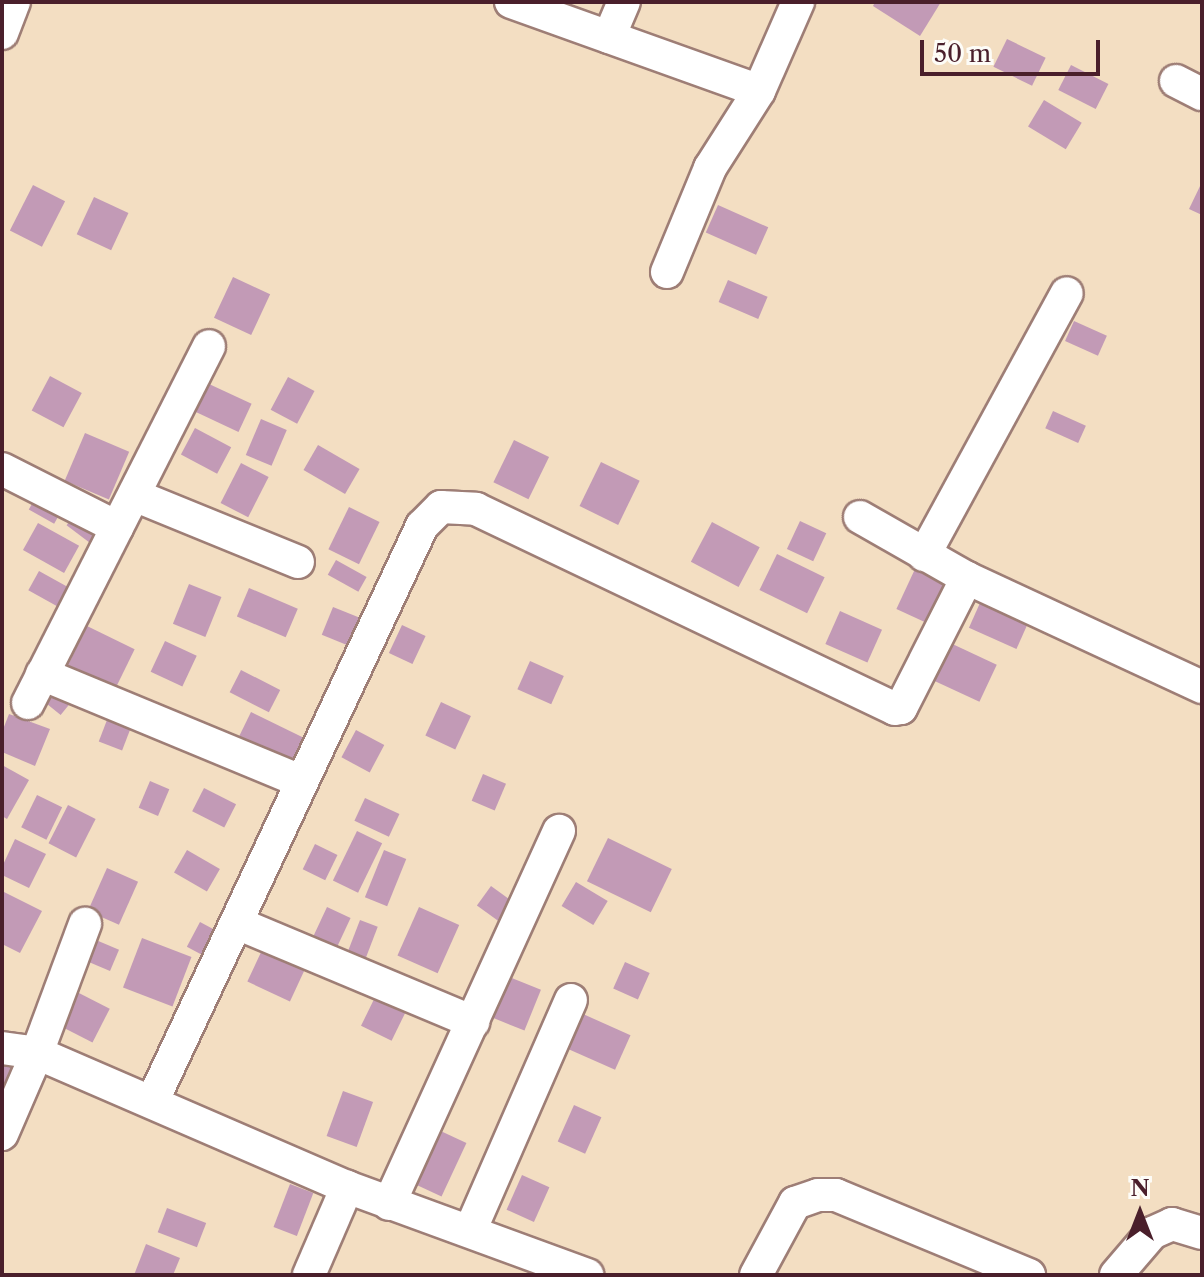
<!DOCTYPE html>
<style>
body{margin:0}
#map{position:relative;width:1204px;height:1277px;overflow:hidden;background:#f3dec2;font-family:"Libre Caslon Text",serif}
div>[style]{position:absolute}
[style*='--x']{left:calc(var(--x)*1px);top:calc(var(--y)*1px);width:calc(var(--w)*1px);rotate:calc(var(--a)*1deg)}
.building>*{inset:0;background:#c29ab6;transform-origin:0 0}
.roads{filter:drop-shadow(2px 0 #9e7e76) drop-shadow(-2px 0 #9e7e76) drop-shadow(0 2px #9e7e76) drop-shadow(0 -2px #9e7e76)}
.minor>*{height:32px;margin:-16px;padding:0 16px;transform-origin:16px;border-radius:16px;background:#fff}
span{translate:-50% -50%;white-space:nowrap;text-align:center;line-height:1.15;-webkit-text-stroke:6px #fdfcf7;paint-order:stroke}
.frame{position:absolute;inset:0;border:4px solid #4a1f2b;pointer-events:none}
.north{position:absolute;left:1100px;top:1173px;width:80px;height:80px;-webkit-text-stroke:6px #fdfcf7;paint-order:stroke;rotate:0deg;font-size:22px;font-weight:700;line-height:32px;text-align:center;color:#4a1f2b}
.north::after{content:'';display:block;margin:auto;width:28px;height:36px;background:#4a1f2b;clip-path:polygon(50% 0,100% 100%,50% 72%,0 100%)}
.scale{position:absolute;left:920px;top:40px;width:180px;height:36px;box-sizing:border-box;border:4px solid #4a1f2b;border-top:0;padding-left:10px;font-size:24px;line-height:28px;white-space:nowrap;color:#4a1f2b;-webkit-text-stroke:6px #fdfcf7;paint-order:stroke}
</style>
<div id="map">
<div class="building">
<i style="clip-path:polygon(875px 2px,941px 2px,920px 36px,873px 6px)"></i>
<i style="left:1007px;top:39px;width:43px;height:31px;rotate:26deg"></i>
<i style="left:1071px;top:65px;width:42px;height:28px;rotate:27deg"></i>
<i style="left:1044px;top:100px;width:44px;height:31px;rotate:31deg"></i>
<i style="clip-path:polygon(1202px 182px,1202px 215px,1189px 209px)"></i>
<i style="left:33px;top:185px;width:36px;height:51px;rotate:27deg"></i>
<i style="left:94px;top:197px;width:38px;height:41px;rotate:25deg"></i>
<i style="left:718px;top:205px;width:55px;height:30px;rotate:24deg"></i>
<i style="left:233px;top:277px;width:41px;height:45px;rotate:25deg"></i>
<i style="left:728px;top:280px;width:43px;height:24px;rotate:23deg"></i>
<i style="left:1074px;top:321px;width:36px;height:22px;rotate:24deg"></i>
<i style="left:50px;top:376px;width:36px;height:39px;rotate:28deg"></i>
<i style="left:288px;top:377px;width:30px;height:37px;rotate:28deg"></i>
<i style="left:209px;top:384px;width:47px;height:31px;rotate:25deg"></i>
<i style="left:1053px;top:411px;width:36px;height:19px;rotate:24deg"></i>
<i style="left:261px;top:419px;width:28px;height:39px;rotate:23deg"></i>
<i style="left:195px;top:428px;width:41px;height:30px;rotate:28deg"></i>
<i style="left:85px;top:433px;width:48px;height:52px;rotate:23deg"></i>
<i style="left:514px;top:440px;width:39px;height:47px;rotate:26deg"></i>
<i style="left:318px;top:445px;width:48px;height:29px;rotate:30deg"></i>
<i style="left:601px;top:462px;width:43px;height:49px;rotate:26deg"></i>
<i style="left:241px;top:463px;width:31px;height:45px;rotate:27deg"></i>
<i style="left:38px;top:493px;width:29px;height:19px;rotate:29deg"></i>
<i style="left:349px;top:507px;width:34px;height:47px;rotate:26deg"></i>
<i style="left:75px;top:514px;width:34px;height:14px;rotate:37deg"></i>
<i style="left:800px;top:521px;width:29px;height:31px;rotate:25deg"></i>
<i style="left:712px;top:522px;width:54px;height:45px;rotate:28deg"></i>
<i style="left:38px;top:523px;width:47px;height:31px;rotate:29deg"></i>
<i style="left:777px;top:554px;width:53px;height:40px;rotate:26deg"></i>
<i style="left:336px;top:560px;width:35px;height:17px;rotate:29deg"></i>
<i style="left:915px;top:569px;width:33px;height:44px;rotate:25deg"></i>
<i style="left:39px;top:571px;width:35px;height:22px;rotate:29deg"></i>
<i style="left:189px;top:584px;width:35px;height:43px;rotate:22deg"></i>
<i style="left:249px;top:588px;width:53px;height:31px;rotate:23deg"></i>
<i style="left:984px;top:594px;width:52px;height:37px;rotate:24deg"></i>
<i style="left:333px;top:607px;width:37px;height:30px;rotate:22deg"></i>
<i style="left:840px;top:611px;width:46px;height:36px;rotate:24deg"></i>
<i style="left:402px;top:625px;width:26px;height:31px;rotate:25deg"></i>
<i style="left:87px;top:626px;width:53px;height:53px;rotate:26deg"></i>
<i style="left:165px;top:641px;width:35px;height:34px;rotate:25deg"></i>
<i style="left:946px;top:641px;width:56px;height:41px;rotate:25deg"></i>
<i style="left:530px;top:661px;width:37px;height:31px;rotate:24deg"></i>
<i style="left:241px;top:670px;width:44px;height:25px;rotate:27deg"></i>
<i style="left:51px;top:684px;width:27px;height:18px;rotate:39deg"></i>
<i style="left:441px;top:702px;width:33px;height:37px;rotate:25deg"></i>
<i style="left:251px;top:712px;width:62px;height:34px;rotate:26deg"></i>
<i style="clip-path:polygon(9px 714px,50px 729px,35px 766px,2px 752px,2px 732px)"></i>
<i style="left:107px;top:720px;width:25px;height:23px;rotate:21deg"></i>
<i style="left:356px;top:730px;width:32px;height:31px;rotate:28deg"></i>
<i style="clip-path:polygon(2px 765px,29px 780px,7px 819px,2px 816px)"></i>
<i style="left:483px;top:774px;width:25px;height:29px;rotate:23deg"></i>
<i style="left:150px;top:781px;width:21px;height:29px;rotate:23deg"></i>
<i style="left:204px;top:788px;width:36px;height:26px;rotate:27deg"></i>
<i style="left:37px;top:795px;width:28px;height:36px;rotate:26deg"></i>
<i style="left:365px;top:798px;width:38px;height:25px;rotate:25deg"></i>
<i style="left:68px;top:805px;width:31px;height:43px;rotate:27deg"></i>
<i style="left:357px;top:831px;width:28px;height:55px;rotate:26deg"></i>
<i style="left:608px;top:838px;width:71px;height:48px;rotate:26deg"></i>
<i style="clip-path:polygon(15px 839px,46px 854px,29px 888px,2px 875px,2px 867px)"></i>
<i style="left:315px;top:844px;width:25px;height:28px;rotate:26deg"></i>
<i style="left:187px;top:850px;width:38px;height:26px;rotate:30deg"></i>
<i style="left:384px;top:850px;width:24px;height:51px;rotate:22deg"></i>
<i style="left:107px;top:868px;width:34px;height:47px;rotate:24deg"></i>
<i style="left:576px;top:882px;width:37px;height:28px;rotate:31deg"></i>
<i style="left:491px;top:886px;width:36px;height:24px;rotate:36deg"></i>
<i style="clip-path:polygon(2px 891px,42px 911px,20px 953px,2px 944px)"></i>
<i style="left:327px;top:907px;width:26px;height:43px;rotate:25deg"></i>
<i style="left:419px;top:907px;width:44px;height:53px;rotate:24deg"></i>
<i style="left:360px;top:920px;width:19px;height:40px;rotate:21deg"></i>
<i style="left:200px;top:922px;width:26px;height:28px;rotate:28deg"></i>
<i style="left:142px;top:938px;width:53px;height:53px;rotate:21deg"></i>
<i style="left:96px;top:940px;width:25px;height:23px;rotate:23deg"></i>
<i style="left:263px;top:948px;width:47px;height:37px;rotate:25deg"></i>
<i style="left:625px;top:962px;width:27px;height:29px;rotate:24deg"></i>
<i style="left:502px;top:974px;width:42px;height:44px;rotate:22deg"></i>
<i style="left:379px;top:989px;width:34px;height:41px;rotate:26deg"></i>
<i style="left:75px;top:991px;width:39px;height:38px;rotate:27deg"></i>
<i style="left:583px;top:1014px;width:52px;height:38px;rotate:24deg"></i>
<i style="clip-path:polygon(2px 1059px,20px 1067px,2px 1108px)"></i>
<i style="left:343px;top:1091px;width:32px;height:48px;rotate:20deg"></i>
<i style="left:574px;top:1105px;width:30px;height:40px;rotate:24deg"></i>
<i style="left:432px;top:1127px;width:38px;height:59px;rotate:25deg"></i>
<i style="left:522px;top:1175px;width:30px;height:38px;rotate:24deg"></i>
<i style="left:290px;top:1184px;width:25px;height:46px;rotate:21deg"></i>
<i style="left:167px;top:1208px;width:42px;height:26px;rotate:21deg"></i>
<i style="clip-path:polygon(146px 1244px,180px 1258px,173px 1275px,134px 1275px)"></i>
</div>
<div class="roads">
<div class="minor">
<i style="--x:511;--y:2;--w:263;--a:19.7"></i>
<i style="--x:2;--y:33;--w:33;--a:-69"></i>
<i style="--x:609;--y:37;--w:38;--a:-67"></i>
<i style="--x:1176;--y:81;--w:29;--a:27"></i>
<i style="--x:667;--y:272;--w:113;--a:-67.5"></i>
<i style="--x:710;--y:168;--w:91;--a:-57.5"></i>
<i style="--x:759;--y:91;--w:97;--a:-66.3"></i>
<i style="--x:2;--y:469;--w:129;--a:26.8"></i>
<i style="--x:134;--y:495;--w:177;--a:22.2"></i>
<i style="--x:860;--y:517;--w:123;--a:29.7"></i>
<i style="--x:967;--y:578;--w:259;--a:24.9"></i>
<i style="--x:924;--y:555;--w:298;--a:-61.4"></i>
<i style="--x:42;--y:674;--w:279;--a:22.5"></i>
<i style="--x:28;--y:703;--w:400;--a:-63.1"></i>
<i style="--x:239;--y:924;--w:254;--a:22.7"></i>
<i style="--x:2;--y:1048;--w:35;--a:8"></i>
<i style="--x:37;--y:1053;--w:338;--a:23.4"></i>
<i style="--x:347;--y:1187;--w:256;--a:20.1"></i>
<i style="--x:153;--y:1100;--w:634;--a:-64.89"></i>
<i style="--x:422;--y:526;--w:27;--a:-45"></i>
<i style="--x:441;--y:507;--w:35;--a:3"></i>
<i style="--x:476;--y:509;--w:464;--a:25.5"></i>
<i style="--x:895;--y:709;--w:6;--a:-9"></i>
<i style="--x:901;--y:708;--w:146;--a:-63.1"></i>
<i style="--x:2;--y:1134;--w:88;--a:-66.6"></i>
<i style="--x:37;--y:1053;--w:138;--a:-69.6"></i>
<i style="--x:389;--y:1204;--w:410;--a:-65.5"></i>
<i style="--x:470;--y:1231;--w:252;--a:-66.4"></i>
<i style="--x:309;--y:1275;--w:96;--a:-66.6"></i>
<i style="--x:756;--y:1275;--w:82;--a:-61.6"></i>
<i style="--x:795;--y:1203;--w:24;--a:-19"></i>
<i style="--x:818;--y:1195;--w:18;--a:0"></i>
<i style="--x:836;--y:1195;--w:209;--a:22.5"></i>
<i style="--x:1116;--y:1275;--w:55;--a:-49.4"></i>
<i style="--x:1152;--y:1233;--w:22;--a:-24"></i>
<i style="--x:1172;--y:1224;--w:31;--a:17"></i>
</div>
</div>
<div class="frame"></div>
<div class="north">N</div>
<div class="scale">50 m</div>
</div>
